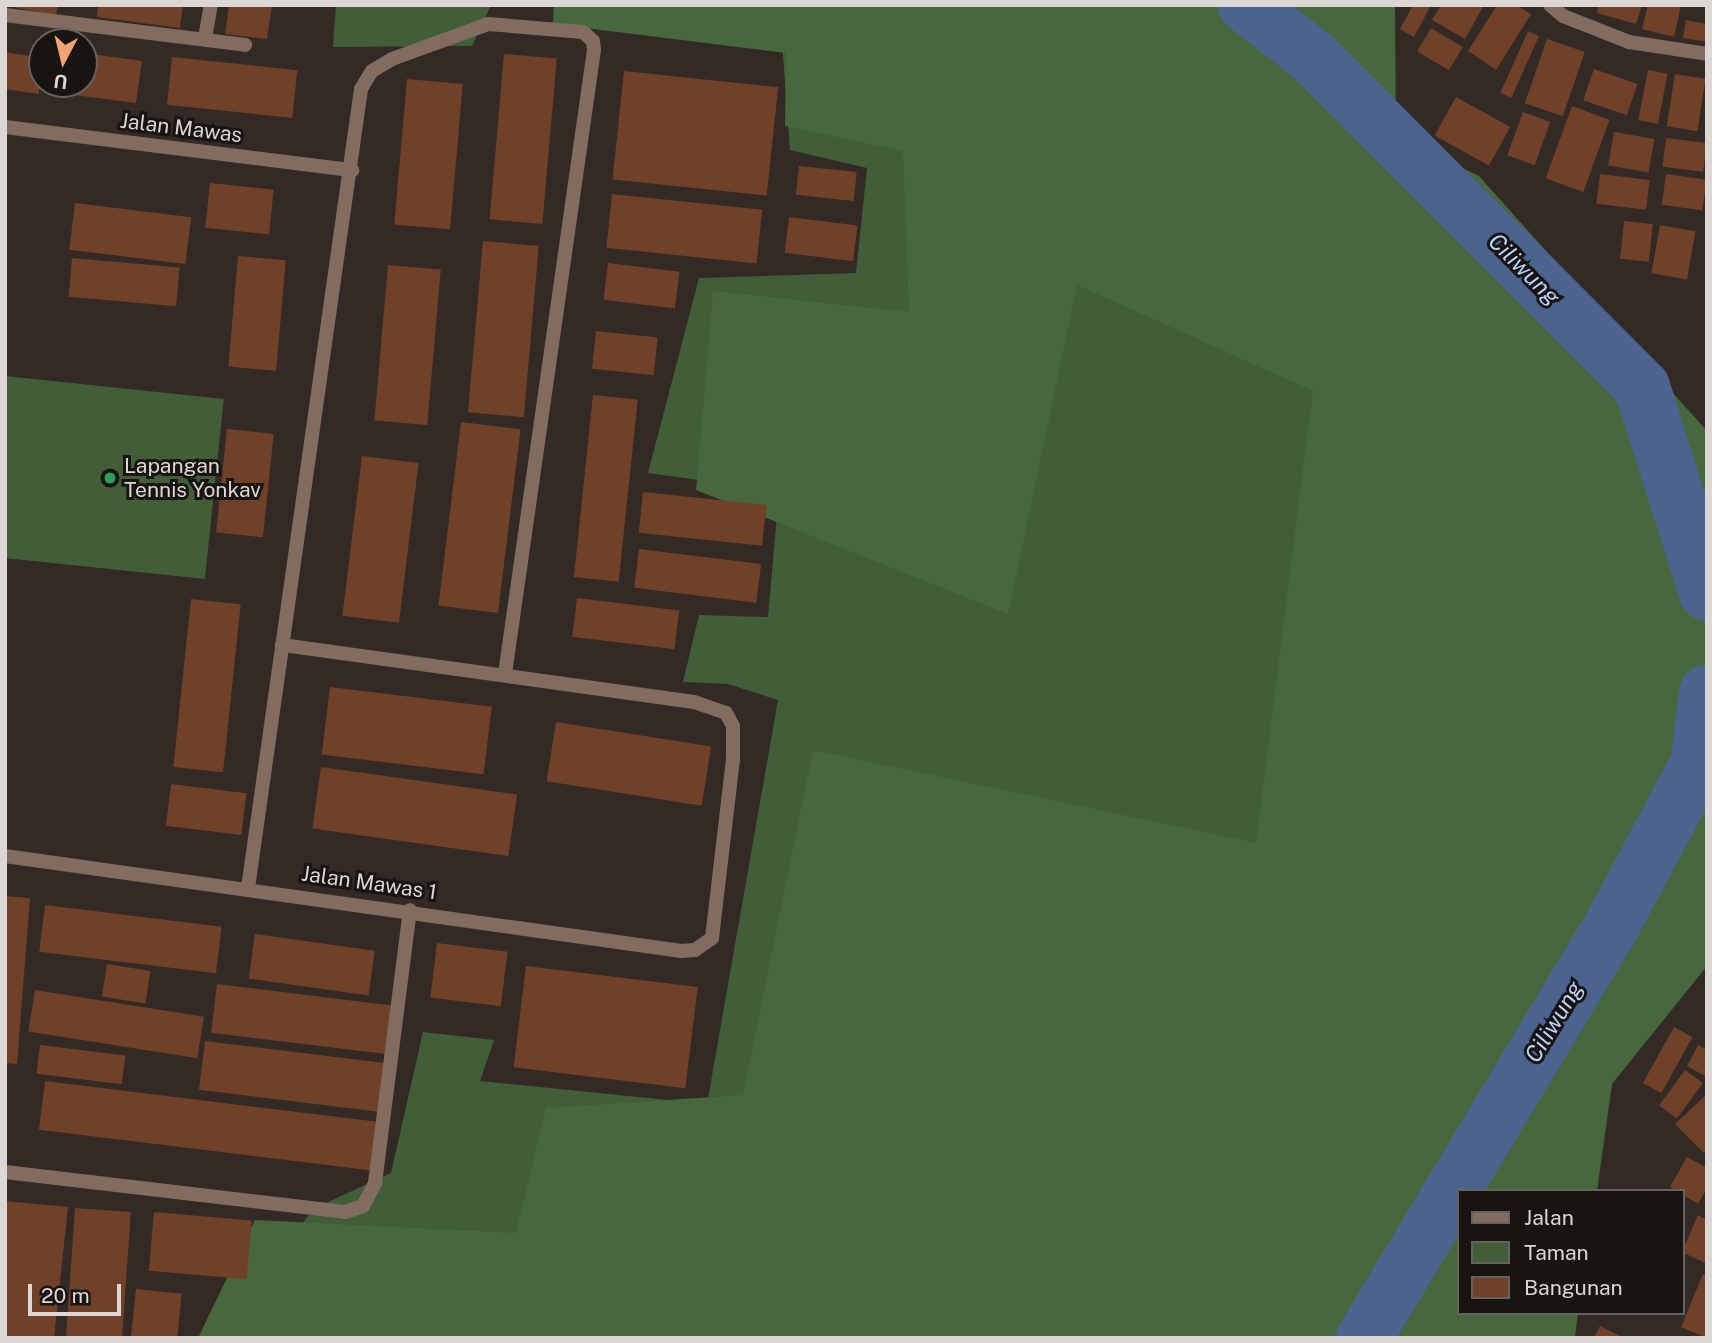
<!DOCTYPE html>
<style>
body{margin:0}
#map{position:relative;width:1712px;height:1343px;overflow:hidden;background:#332a26;font-family:"Public Sans",sans-serif}
div>[style]{position:absolute}
[style*='--x']{left:calc(var(--x)*1px);top:calc(var(--y)*1px);width:calc(var(--w)*1px);rotate:calc(var(--a)*1deg)}
.green>*{inset:0;background:#415e38;transform-origin:0 0}
.forest>*{inset:0;background:#47673c}
.river>*{height:56px;margin:-28px;padding:0 28px;transform-origin:28px;border-radius:28px;background:#4a638f}
.building>*{inset:0;background:#714028;transform-origin:0 0}
.street>*{height:14px;margin:-7px;padding:0 7px;transform-origin:7px;border-radius:7px;background:#826c5f}
.dots>*{width:19px;height:19px;translate:-50% -50%;box-sizing:border-box;border:4px solid #181412;border-radius:50%}
span{translate:-50% -50%;white-space:nowrap;text-align:center;line-height:1.15;-webkit-text-stroke:6px #181412;paint-order:stroke}
.street-label{font-size:21px;color:#dcd6d4}
.poi-label{font-size:21px;color:#dcd6d4}
.left{translate:0 -50%;text-align:left}
.water-label{font-size:23px;color:#bad2fc;font-style:italic}
.frame{position:absolute;inset:0;border:7px solid #dcd6d4;pointer-events:none}
.legend{position:absolute;left:1457px;top:1189px;width:228px;height:126px;box-sizing:border-box;background:#181412;border:2px solid #666260;margin:0;padding:9px 12px;list-style:none;font-size:21px;color:#dcd6d4}
.legend li{display:flex;align-items:center;gap:14px;height:35px}
.legend b{width:35px;border:2px solid #666260}
.north{position:absolute;left:28px;top:28px;width:70px;height:70px;box-sizing:border-box;background:#181412;border:2px solid #666260;border-radius:50%;rotate:187deg;font-size:19px;font-weight:700;line-height:28px;text-align:center;color:#dcd6d4}
.north::after{content:'';display:block;margin:auto;width:24px;height:32px;background:#efa377;clip-path:polygon(50% 0,100% 100%,50% 72%,0 100%)}
.scale{position:absolute;left:28px;top:1284px;width:93px;height:32px;box-sizing:border-box;border:4px solid #dcd6d4;border-top:0;padding-left:9px;font-size:21px;line-height:24px;white-space:nowrap;color:#dcd6d4;-webkit-text-stroke:5px #181412;paint-order:stroke}
</style>
<div id="map">
<div class="green">
<i style="clip-path:polygon(336px 5px,491px 5px,472px 46px,333px 47px)"></i>
<i style="clip-path:polygon(547px 5px,1104px 5px,1231px 185px,1563px 897px,201px 1338px,270px 1268px,313px 1209px,391px 1173px,423px 1032px,494px 1040px,480px 1081px,707px 1104px,778px 700px,728px 684px,683px 682px,699px 615px,768px 617px,779px 491px,648px 473px,699px 278px,856px 273px,867px 168px,790px 150px,782px 42px)"></i>
<i style="left:5px;top:376px;width:220px;height:181px;rotate:6deg"></i>
</div>
<div class="forest">
<i style="clip-path:polygon(554px 5px,1395px 5px,1396px 136px,1479px 176px,1707px 431px,1707px 966px,1612px 1084px,1597px 1191px,1458px 1191px,1458px 1313px,1578px 1313px,1575px 1338px,198px 1338px,255px 1220px,516px 1233px,546px 1108px,743px 1095px,813px 750px,1256px 843px,1313px 391px,1077px 285px,1008px 614px,696px 490px,713px 291px,909px 312px,903px 151px,785px 126px,786px 53px,553px 24px)"></i>
</div>
<div class="river">
<i style="--x:1246;--y:5;--w:85;--a:37.8"></i>
<i style="--x:1313;--y:57;--w:466;--a:45.1"></i>
<i style="--x:1642;--y:387;--w:216;--a:72.5"></i>
<i style="--x:1364;--y:1338;--w:480;--a:-59"></i>
<i style="--x:1611;--y:927;--w:187;--a:-61.9"></i>
<i style="--x:1699;--y:762;--w:70;--a:-83.5"></i>
</div>
<div class="building">
<i style="clip-path:polygon(5px 5px,58px 5px,56px 16px)"></i>
<i style="clip-path:polygon(98px 5px,183px 5px,180px 28px,97px 17px)"></i>
<i style="clip-path:polygon(229px 5px,272px 5px,267px 39px,225px 34px)"></i>
<i style="clip-path:polygon(1413px 5px,1431px 5px,1414px 37px,1400px 29px)"></i>
<i style="clip-path:polygon(1441px 5px,1484px 5px,1465px 39px,1432px 20px)"></i>
<i style="clip-path:polygon(1497px 5px,1516px 5px,1531px 14px,1496px 70px,1468px 51px)"></i>
<i style="clip-path:polygon(1599px 5px,1642px 5px,1636px 24px,1597px 13px)"></i>
<i style="clip-path:polygon(1648px 5px,1681px 5px,1674px 37px,1642px 29px)"></i>
<i style="clip-path:polygon(1686px 20px,1707px 24px,1707px 42px,1683px 38px)"></i>
<i style="left:1431px;top:28px;width:37px;height:27px;rotate:31deg"></i>
<i style="left:1528px;top:31px;width:12px;height:68px;rotate:24deg"></i>
<i style="left:1547px;top:39px;width:40px;height:68px;rotate:19deg"></i>
<i style="clip-path:polygon(5px 52px,42px 58px,39px 94px,5px 89px)"></i>
<i style="clip-path:polygon(84px 53px,142px 61px,136px 103px,75px 95px,77px 84px,84px 84px)"></i>
<i style="left:504px;top:54px;width:53px;height:166px;rotate:5deg"></i>
<i style="left:172px;top:57px;width:126px;height:48px;rotate:6deg"></i>
<i style="left:1594px;top:69px;width:46px;height:33px;rotate:19deg"></i>
<i style="left:1648px;top:70px;width:20px;height:51px;rotate:11deg"></i>
<i style="left:624px;top:71px;width:155px;height:109px;rotate:6deg"></i>
<i style="left:1675px;top:74px;width:31px;height:53px;rotate:9deg"></i>
<i style="left:407px;top:79px;width:56px;height:146px;rotate:5deg"></i>
<i style="left:1456px;top:97px;width:62px;height:44px;rotate:29deg"></i>
<i style="left:1572px;top:106px;width:40px;height:77px;rotate:20deg"></i>
<i style="left:1523px;top:112px;width:29px;height:46px;rotate:20deg"></i>
<i style="left:1614px;top:132px;width:41px;height:34px;rotate:10deg"></i>
<i style="left:1666px;top:138px;width:41px;height:29px;rotate:7deg"></i>
<i style="left:799px;top:166px;width:58px;height:29px;rotate:6deg"></i>
<i style="left:1600px;top:174px;width:50px;height:30px;rotate:7deg"></i>
<i style="left:1666px;top:174px;width:41px;height:31px;rotate:8deg"></i>
<i style="left:210px;top:183px;width:64px;height:45px;rotate:6deg"></i>
<i style="left:612px;top:194px;width:151px;height:54px;rotate:6deg"></i>
<i style="left:75px;top:203px;width:117px;height:47px;rotate:7deg"></i>
<i style="left:789px;top:217px;width:69px;height:36px;rotate:7deg"></i>
<i style="left:1624px;top:221px;width:29px;height:38px;rotate:6deg"></i>
<i style="left:1660px;top:225px;width:36px;height:49px;rotate:10deg"></i>
<i style="left:483px;top:241px;width:56px;height:172px;rotate:5deg"></i>
<i style="left:238px;top:256px;width:48px;height:111px;rotate:5deg"></i>
<i style="left:72px;top:258px;width:108px;height:39px;rotate:5deg"></i>
<i style="left:608px;top:263px;width:72px;height:37px;rotate:7deg"></i>
<i style="left:388px;top:265px;width:53px;height:156px;rotate:5deg"></i>
<i style="left:596px;top:331px;width:62px;height:38px;rotate:6deg"></i>
<i style="left:593px;top:395px;width:45px;height:183px;rotate:6deg"></i>
<i style="left:461px;top:422px;width:60px;height:185px;rotate:7deg"></i>
<i style="left:227px;top:429px;width:47px;height:104px;rotate:6deg"></i>
<i style="left:362px;top:456px;width:57px;height:161px;rotate:7deg"></i>
<i style="left:643px;top:492px;width:124px;height:41px;rotate:6deg"></i>
<i style="left:639px;top:549px;width:123px;height:39px;rotate:7deg"></i>
<i style="left:577px;top:598px;width:103px;height:39px;rotate:7deg"></i>
<i style="left:191px;top:599px;width:50px;height:169px;rotate:6deg"></i>
<i style="left:330px;top:687px;width:163px;height:68px;rotate:7deg"></i>
<i style="left:556px;top:722px;width:157px;height:60px;rotate:9deg"></i>
<i style="left:321px;top:767px;width:198px;height:62px;rotate:8deg"></i>
<i style="left:171px;top:784px;width:76px;height:42px;rotate:7deg"></i>
<i style="clip-path:polygon(5px 896px,30px 898px,17px 1064px,5px 1063px)"></i>
<i style="left:45px;top:905px;width:178px;height:47px;rotate:7deg"></i>
<i style="left:255px;top:934px;width:121px;height:45px;rotate:8deg"></i>
<i style="left:437px;top:943px;width:71px;height:55px;rotate:7deg"></i>
<i style="left:107px;top:964px;width:44px;height:33px;rotate:9deg"></i>
<i style="left:526px;top:966px;width:173px;height:102px;rotate:7deg"></i>
<i style="left:217px;top:984px;width:176px;height:49px;rotate:7deg"></i>
<i style="left:35px;top:990px;width:171px;height:42px;rotate:9deg"></i>
<i style="left:1674px;top:1027px;width:21px;height:64px;rotate:29deg"></i>
<i style="left:205px;top:1041px;width:185px;height:49px;rotate:7deg"></i>
<i style="left:40px;top:1045px;width:86px;height:29px;rotate:7deg"></i>
<i style="clip-path:polygon(1698px 1045px,1707px 1050px,1707px 1077px,1687px 1066px)"></i>
<i style="left:1685px;top:1070px;width:22px;height:44px;rotate:36deg"></i>
<i style="left:45px;top:1081px;width:335px;height:49px;rotate:7deg"></i>
<i style="clip-path:polygon(1707px 1094px,1707px 1150px,1704px 1153px,1675px 1124px)"></i>
<i style="clip-path:polygon(1687px 1157px,1707px 1168px,1707px 1188px,1698px 1204px,1670px 1187px)"></i>
<i style="clip-path:polygon(5px 1201px,68px 1207px,54px 1338px,5px 1338px)"></i>
<i style="left:75px;top:1208px;width:56px;height:130px;rotate:4deg"></i>
<i style="left:154px;top:1212px;width:98px;height:59px;rotate:5deg"></i>
<i style="clip-path:polygon(1698px 1215px,1707px 1220px,1707px 1264px,1682px 1252px)"></i>
<i style="clip-path:polygon(1703px 1274px,1707px 1276px,1707px 1338px,1681px 1327px)"></i>
<i style="left:136px;top:1289px;width:46px;height:49px;rotate:6deg"></i>
<i style="clip-path:polygon(1600px 1326px,1624px 1338px,1594px 1338px)"></i>
</div>
<div class="street">
<i style="--x:1550;--y:5;--w:17;--a:40"></i>
<i style="--x:1563;--y:16;--w:71;--a:21.5"></i>
<i style="--x:1629;--y:42;--w:79;--a:8.7"></i>
<i style="--x:5;--y:15;--w:242;--a:7.1"></i>
<i style="--x:205;--y:38;--w:34;--a:-80"></i>
<i style="--x:5;--y:127;--w:350;--a:7.1"></i>
<i style="--x:5;--y:856;--w:683;--a:8"></i>
<i style="--x:681;--y:951;--w:14;--a:-4"></i>
<i style="--x:695;--y:950;--w:21;--a:-35"></i>
<i style="--x:712;--y:938;--w:179;--a:-83.3"></i>
<i style="--x:733;--y:760;--w:34;--a:-90"></i>
<i style="--x:733;--y:726;--w:15;--a:-118"></i>
<i style="--x:726;--y:713;--w:34;--a:-161"></i>
<i style="--x:694;--y:702;--w:416;--a:-172.1"></i>
<i style="--x:248;--y:888;--w:807;--a:-81.95"></i>
<i style="--x:361;--y:89;--w:21;--a:-59"></i>
<i style="--x:372;--y:71;--w:23;--a:-31"></i>
<i style="--x:392;--y:59;--w:102;--a:-20"></i>
<i style="--x:488;--y:24;--w:95;--a:4.8"></i>
<i style="--x:583;--y:32;--w:13;--a:42"></i>
<i style="--x:593;--y:41;--w:9;--a:84"></i>
<i style="--x:594;--y:50;--w:630;--a:98.12"></i>
<i style="--x:5;--y:1172;--w:342;--a:6.7"></i>
<i style="--x:345;--y:1212;--w:19;--a:-18"></i>
<i style="--x:363;--y:1206;--w:26;--a:-62"></i>
<i style="--x:375;--y:1183;--w:275;--a:-82.7"></i>
</div>
<div class="dots">
<i style="left:110px;top:478px;background:#2e9e5b"></i>
</div>
<div class="street-label">
<span style="left:181px;top:128px;rotate:7deg">Jalan Mawas</span>
<span style="left:369px;top:883px;rotate:8deg">Jalan Mawas 1</span>
</div>
<div class="poi-label">
<span class="left" style="left:124px;top:478px">Lapangan<br>Tennis Yonkav</span>
</div>
<div class="water-label">
<span style="left:1524px;top:269px;rotate:45deg">Ciliwung</span>
<span style="left:1554px;top:1022px;rotate:-59deg">Ciliwung</span>
</div>
<div class="frame"></div>
<ul class="legend">
<li><b style="height:9px;background:#826c5f"></b>Jalan</li>
<li><b style="height:19px;background:#415e38"></b>Taman</li>
<li><b style="height:19px;background:#714028"></b>Bangunan</li>
</ul>
<div class="north">U</div>
<div class="scale">20 m</div>
</div>
